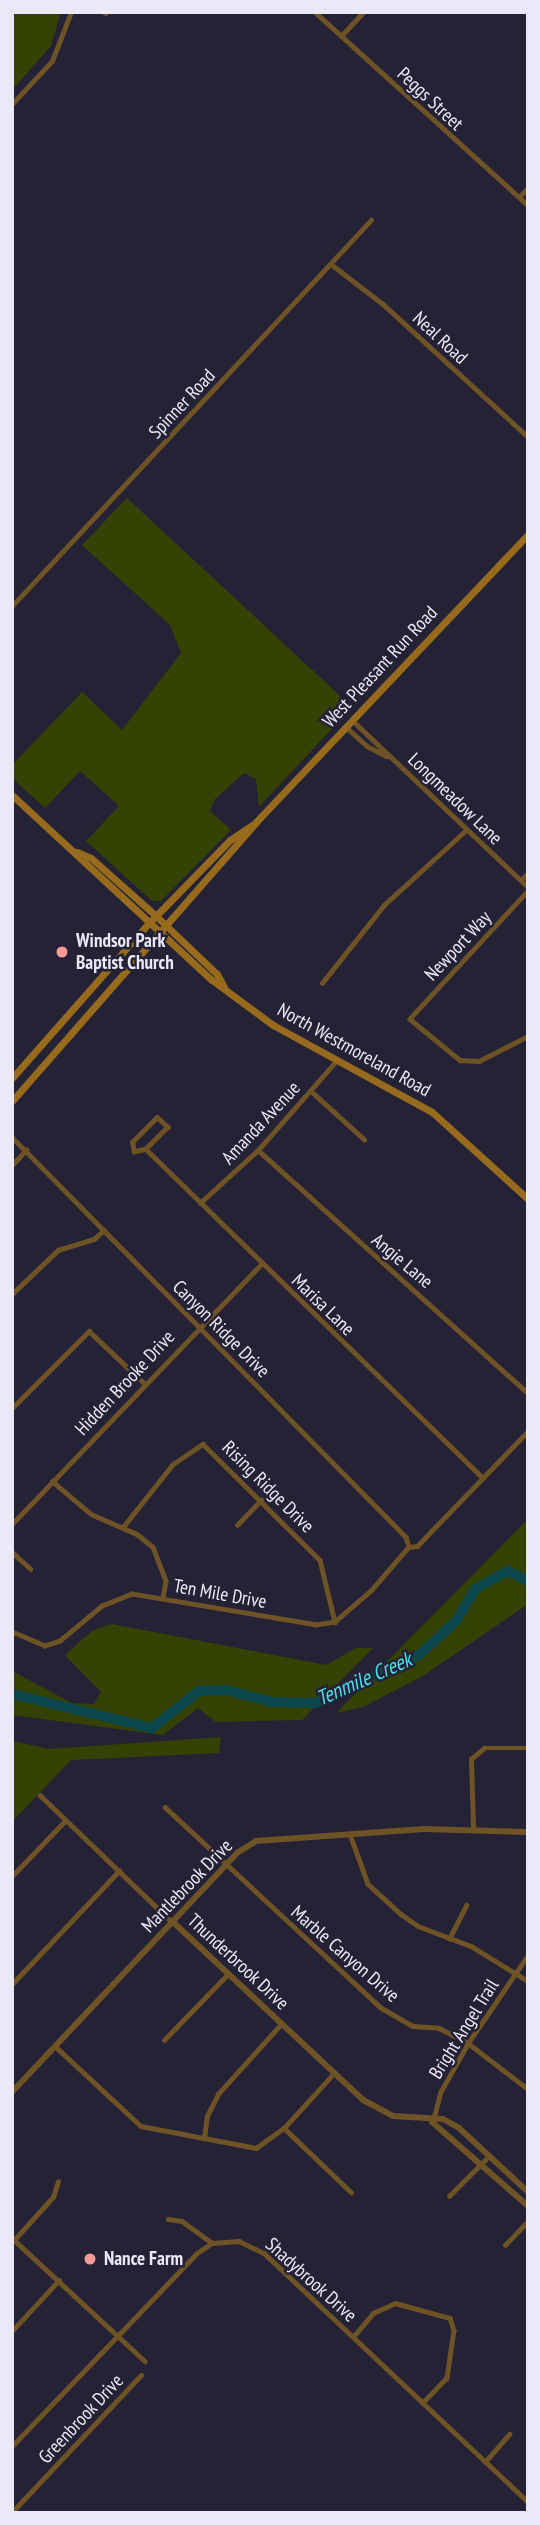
<!DOCTYPE html>
<style>
body{margin:0}
#map{position:relative;width:540px;height:2525px;overflow:hidden;background:#252235;font-family:"PT Sans Narrow",sans-serif}
div>[style]{position:absolute}
[style*='--x']{left:calc(var(--x)*1px);top:calc(var(--y)*1px);width:calc(var(--w)*1px);rotate:calc(var(--a)*1deg)}
.green>*{inset:0;background:#344303}
.river>*{height:10px;margin:-5px;padding:0 5px;transform-origin:5px;border-radius:5px;background:#0b474c}
.minor>*{height:4.5px;margin:-2.25px;padding:0 2.25px;transform-origin:2.25px;border-radius:2.25px;background:#6e5327}
.tertiary>*{height:6px;margin:-3px;padding:0 3px;transform-origin:3px;border-radius:3px;background:#6e5327}
.secondary>*{height:7px;margin:-3.5px;padding:0 3.5px;transform-origin:3.5px;border-radius:3.5px;background:#976b1d}
.dots>*{width:19px;height:19px;translate:-50% -50%;box-sizing:border-box;border:4px solid #252235;border-radius:50%}
span{translate:-50% -50%;white-space:nowrap;text-align:center;line-height:1.15;-webkit-text-stroke:5px #252235;paint-order:stroke}
.street-label{font-size:19px;color:#ebe9f7}
.poi-label{font-size:19px;color:#ebe9f7;font-weight:700}
.left{translate:0 -50%;text-align:left}
.water-label{font-size:21px;color:#46e1ec;font-style:italic}
.frame{position:absolute;inset:0;border:14px solid #ebe9f7;pointer-events:none}
</style>
<div id="map">
<div class="green">
<i style="clip-path:polygon(12px 12px,61px 12px,51px 46px,12px 90px)"></i>
<i style="clip-path:polygon(127px 498px,352px 707px,259px 807px,256px 779px,244px 773px,215px 799px,210px 811px,231px 830px,161px 901px,152px 901px,86px 841px,119px 806px,80px 771px,45px 808px,12px 778px,12px 765px,82px 692px,122px 730px,181px 653px,170px 625px,82px 545px)"></i>
<i style="clip-path:polygon(528px 1519px,528px 1604px,423px 1676px,363px 1707px,336px 1713px)"></i>
<i style="clip-path:polygon(112px 1624px,326px 1665px,356px 1648px,373px 1648px,302px 1720px,216px 1722px,198px 1708px,163px 1735px,12px 1715px,12px 1671px,72px 1703px,94px 1704px,101px 1692px,65px 1655px,92px 1631px)"></i>
<i style="clip-path:polygon(221px 1737px,219px 1753px,71px 1760px,12px 1822px,12px 1741px,49px 1749px)"></i>
</div>
<div class="river">
<i style="--x:12;--y:1694;--w:144;--a:13.7"></i>
<i style="--x:152;--y:1728;--w:60;--a:-38.2"></i>
<i style="--x:199;--y:1691;--w:26;--a:-2"></i>
<i style="--x:225;--y:1690;--w:49;--a:14.3"></i>
<i style="--x:272;--y:1702;--w:44;--a:1.3"></i>
<i style="--x:316;--y:1703;--w:114;--a:-25"></i>
<i style="--x:419;--y:1655;--w:50;--a:-42.6"></i>
<i style="--x:456;--y:1621;--w:37;--a:-59"></i>
<i style="--x:475;--y:1589;--w:38;--a:-29"></i>
<i style="--x:508;--y:1571;--w:22;--a:27"></i>
</div>
<div class="minor">
<i style="--x:104;--y:12;--w:2;--a:27"></i>
<i style="--x:315;--y:12;--w:287;--a:42.2"></i>
<i style="--x:341;--y:36;--w:33;--a:-47"></i>
<i style="--x:12;--y:104;--w:59;--a:-47.1"></i>
<i style="--x:52;--y:61;--w:53;--a:-68.8"></i>
<i style="--x:519;--y:197;--w:13;--a:-45"></i>
<i style="--x:331;--y:264;--w:66;--a:37.6"></i>
<i style="--x:383;--y:304;--w:197;--a:42.5"></i>
<i style="--x:12;--y:606;--w:527;--a:-47.08"></i>
<i style="--x:352;--y:720;--w:243;--a:43.5"></i>
<i style="--x:346;--y:727;--w:28;--a:42"></i>
<i style="--x:367;--y:746;--w:22;--a:27"></i>
<i style="--x:521;--y:880;--w:10;--a:-45"></i>
<i style="--x:528;--y:891;--w:174;--a:132.7"></i>
<i style="--x:410;--y:1019;--w:65;--a:39.4"></i>
<i style="--x:460;--y:1060;--w:19;--a:3"></i>
<i style="--x:479;--y:1061;--w:55;--a:-27"></i>
<i style="--x:322;--y:983;--w:100;--a:-51.5"></i>
<i style="--x:384;--y:905;--w:111;--a:-42.4"></i>
<i style="--x:311;--y:1091;--w:72;--a:42.2"></i>
<i style="--x:157;--y:1117;--w:15;--a:42"></i>
<i style="--x:168;--y:1127;--w:31;--a:135"></i>
<i style="--x:146;--y:1149;--w:12;--a:166"></i>
<i style="--x:134;--y:1152;--w:10;--a:-101"></i>
<i style="--x:132;--y:1142;--w:35;--a:-45"></i>
<i style="--x:12;--y:1137;--w:561;--a:45.43"></i>
<i style="--x:406;--y:1537;--w:10;--a:73"></i>
<i style="--x:409;--y:1547;--w:57;--a:130.7"></i>
<i style="--x:372;--y:1590;--w:49;--a:139.1"></i>
<i style="--x:335;--y:1622;--w:18;--a:171"></i>
<i style="--x:317;--y:1625;--w:188;--a:-170.5"></i>
<i style="--x:132;--y:1594;--w:32;--a:158"></i>
<i style="--x:102;--y:1606;--w:55;--a:140.2"></i>
<i style="--x:60;--y:1641;--w:16;--a:162"></i>
<i style="--x:45;--y:1646;--w:36;--a:-157"></i>
<i style="--x:146;--y:1149;--w:471;--a:44.3"></i>
<i style="--x:258;--y:1150;--w:363;--a:42"></i>
<i style="--x:12;--y:1165;--w:21;--a:-47"></i>
<i style="--x:200;--y:1203;--w:79;--a:-42.4"></i>
<i style="--x:258;--y:1150;--w:120;--a:-48.7"></i>
<i style="--x:12;--y:1294;--w:64;--a:-43.7"></i>
<i style="--x:58;--y:1250;--w:38;--a:-17"></i>
<i style="--x:94;--y:1239;--w:13;--a:-42"></i>
<i style="--x:12;--y:1408;--w:109;--a:-45"></i>
<i style="--x:89;--y:1331;--w:77;--a:43.4"></i>
<i style="--x:52;--y:1481;--w:51;--a:40.2"></i>
<i style="--x:91;--y:1514;--w:50;--a:23.5"></i>
<i style="--x:137;--y:1534;--w:21;--a:39"></i>
<i style="--x:153;--y:1547;--w:36;--a:69"></i>
<i style="--x:166;--y:1581;--w:17;--a:100"></i>
<i style="--x:12;--y:1524;--w:360;--a:-46.2"></i>
<i style="--x:237;--y:1525;--w:35;--a:-46"></i>
<i style="--x:123;--y:1527;--w:80;--a:-51.6"></i>
<i style="--x:173;--y:1464;--w:36;--a:-34"></i>
<i style="--x:203;--y:1444;--w:165;--a:44.8"></i>
<i style="--x:320;--y:1560;--w:64;--a:76.4"></i>
<i style="--x:409;--y:1547;--w:8;--a:-7"></i>
<i style="--x:417;--y:1546;--w:160;--a:-46"></i>
<i style="--x:12;--y:1552;--w:25;--a:42"></i>
<i style="--x:40;--y:1795;--w:183;--a:43.9"></i>
<i style="--x:165;--y:1807;--w:294;--a:42.9"></i>
<i style="--x:380;--y:2007;--w:38;--a:30"></i>
<i style="--x:413;--y:2026;--w:26;--a:4"></i>
<i style="--x:439;--y:2028;--w:33;--a:27"></i>
<i style="--x:468;--y:2043;--w:76;--a:37.5"></i>
<i style="--x:473;--y:1828;--w:69;--a:-91.7"></i>
<i style="--x:471;--y:1759;--w:17;--a:-40"></i>
<i style="--x:484;--y:1748;--w:44;--a:0"></i>
<i style="--x:350;--y:1834;--w:53;--a:70.2"></i>
<i style="--x:368;--y:1884;--w:45;--a:42.3"></i>
<i style="--x:401;--y:1914;--w:21;--a:35"></i>
<i style="--x:418;--y:1926;--w:57;--a:20.7"></i>
<i style="--x:471;--y:1946;--w:67;--a:31.6"></i>
<i style="--x:12;--y:1876;--w:76;--a:-46.1"></i>
<i style="--x:449;--y:1939;--w:38;--a:-63"></i>
<i style="--x:12;--y:1984;--w:156;--a:-46.6"></i>
<i style="--x:164;--y:2040;--w:92;--a:-45.9"></i>
<i style="--x:56;--y:2047;--w:116;--a:42.9"></i>
<i style="--x:141;--y:2126;--w:117;--a:10.8"></i>
<i style="--x:256;--y:2148;--w:34;--a:-36"></i>
<i style="--x:284;--y:2128;--w:74;--a:-47.7"></i>
<i style="--x:433;--y:2120;--w:30;--a:-75"></i>
<i style="--x:441;--y:2091;--w:55;--a:-60.6"></i>
<i style="--x:468;--y:2043;--w:107;--a:-55.7"></i>
<i style="--x:284;--y:2128;--w:93;--a:43.7"></i>
<i style="--x:204;--y:2139;--w:23;--a:-83"></i>
<i style="--x:207;--y:2116;--w:25;--a:-63"></i>
<i style="--x:218;--y:2094;--w:94;--a:-48"></i>
<i style="--x:449;--y:2196;--w:57;--a:-45"></i>
<i style="--x:168;--y:2219;--w:14;--a:8"></i>
<i style="--x:182;--y:2221;--w:37;--a:36"></i>
<i style="--x:12;--y:2238;--w:181;--a:42.8"></i>
<i style="--x:15;--y:2239;--w:57;--a:-47.9"></i>
<i style="--x:53;--y:2197;--w:16;--a:-72"></i>
<i style="--x:505;--y:2245;--w:33;--a:-46"></i>
<i style="--x:12;--y:2331;--w:69;--a:-47.3"></i>
<i style="--x:353;--y:2337;--w:31;--a:-50"></i>
<i style="--x:373;--y:2313;--w:24;--a:-24"></i>
<i style="--x:395;--y:2303;--w:57;--a:15.3"></i>
<i style="--x:450;--y:2318;--w:13;--a:72"></i>
<i style="--x:454;--y:2330;--w:49;--a:98.3"></i>
<i style="--x:447;--y:2378;--w:35;--a:134"></i>
<i style="--x:12;--y:2446;--w:267;--a:-46.2"></i>
<i style="--x:197;--y:2253;--w:18;--a:-34"></i>
<i style="--x:212;--y:2243;--w:27;--a:-4"></i>
<i style="--x:239;--y:2241;--w:28;--a:26"></i>
<i style="--x:264;--y:2253;--w:363;--a:43.3"></i>
<i style="--x:485;--y:2462;--w:37;--a:-49"></i>
<i style="--x:12;--y:2512;--w:188;--a:-46.7"></i>
</div>
<div class="tertiary">
<i style="--x:173;--y:1922;--w:260;--a:43.1"></i>
<i style="--x:363;--y:2100;--w:34;--a:28"></i>
<i style="--x:393;--y:2116;--w:50;--a:3.4"></i>
<i style="--x:443;--y:2119;--w:18;--a:29"></i>
<i style="--x:459;--y:2128;--w:94;--a:42.8"></i>
<i style="--x:12;--y:2092;--w:328;--a:-46.7"></i>
<i style="--x:237;--y:1853;--w:22;--a:-32"></i>
<i style="--x:256;--y:1841;--w:168;--a:-4.1"></i>
<i style="--x:424;--y:1829;--w:104;--a:1.7"></i>
<i style="--x:432;--y:2122;--w:128;--a:41.2"></i>
</div>
<div class="secondary">
<i style="--x:12;--y:795;--w:272;--a:42.8"></i>
<i style="--x:212;--y:980;--w:76;--a:36.4"></i>
<i style="--x:273;--y:1025;--w:181;--a:28.7"></i>
<i style="--x:432;--y:1112;--w:130;--a:42.2"></i>
<i style="--x:77;--y:852;--w:15;--a:23"></i>
<i style="--x:91;--y:858;--w:87;--a:41.7"></i>
<i style="--x:156;--y:916;--w:84;--a:43.6"></i>
<i style="--x:217;--y:974;--w:15;--a:62"></i>
<i style="--x:12;--y:1078;--w:205;--a:-48.6"></i>
<i style="--x:148;--y:924;--w:117;--a:-45.7"></i>
<i style="--x:230;--y:840;--w:27;--a:-34"></i>
<i style="--x:12;--y:1101;--w:369;--a:-48.8"></i>
<i style="--x:255;--y:823;--w:398;--a:-46.6"></i>
</div>
<div class="dots">
<i style="left:62px;top:952px;background:#f59b98"></i>
<i style="left:90px;top:2259px;background:#f59b98"></i>
</div>
<div class="street-label">
<span style="left:430px;top:99px;rotate:43deg">Peggs Street</span>
<span style="left:440px;top:338px;rotate:43deg">Neal Road</span>
<span style="left:182px;top:404px;rotate:-47deg">Spinner Road</span>
<span style="left:380px;top:667px;rotate:-47deg">West Pleasant Run Road</span>
<span style="left:455px;top:799px;rotate:44deg">Longmeadow Lane</span>
<span style="left:458px;top:946px;rotate:-47deg">Newport Way</span>
<span style="left:354px;top:1050px;rotate:29deg">North Westmoreland Road</span>
<span style="left:261px;top:1123px;rotate:-47deg">Amanda Avenue</span>
<span style="left:402px;top:1261px;rotate:40deg">Angie Lane</span>
<span style="left:323px;top:1305px;rotate:44deg">Marisa Lane</span>
<span style="left:221px;top:1329px;rotate:45deg">Canyon Ridge Drive</span>
<span style="left:125px;top:1383px;rotate:-47deg">Hidden Brooke Drive</span>
<span style="left:268px;top:1487px;rotate:45deg">Rising Ridge Drive</span>
<span style="left:220px;top:1594px;rotate:10deg">Ten Mile Drive</span>
<span style="left:187px;top:1886px;rotate:-46deg">Mantlebrook Drive</span>
<span style="left:345px;top:1954px;rotate:41deg">Marble Canyon Drive</span>
<span style="left:238px;top:1962px;rotate:43deg">Thunderbrook Drive</span>
<span style="left:464px;top:2029px;rotate:-58deg">Bright Angel Trail</span>
<span style="left:311px;top:2280px;rotate:42deg">Shadybrook Drive</span>
<span style="left:81px;top:2419px;rotate:-47deg">Greenbrook Drive</span>
</div>
<div class="poi-label">
<span class="left" style="left:76px;top:952px">Windsor Park<br>Baptist Church</span>
<span class="left" style="left:104px;top:2259px">Nance Farm</span>
</div>
<div class="water-label">
<span style="left:364px;top:1679px;rotate:-24deg">Tenmile Creek</span>
</div>
<div class="frame"></div>
</div>
